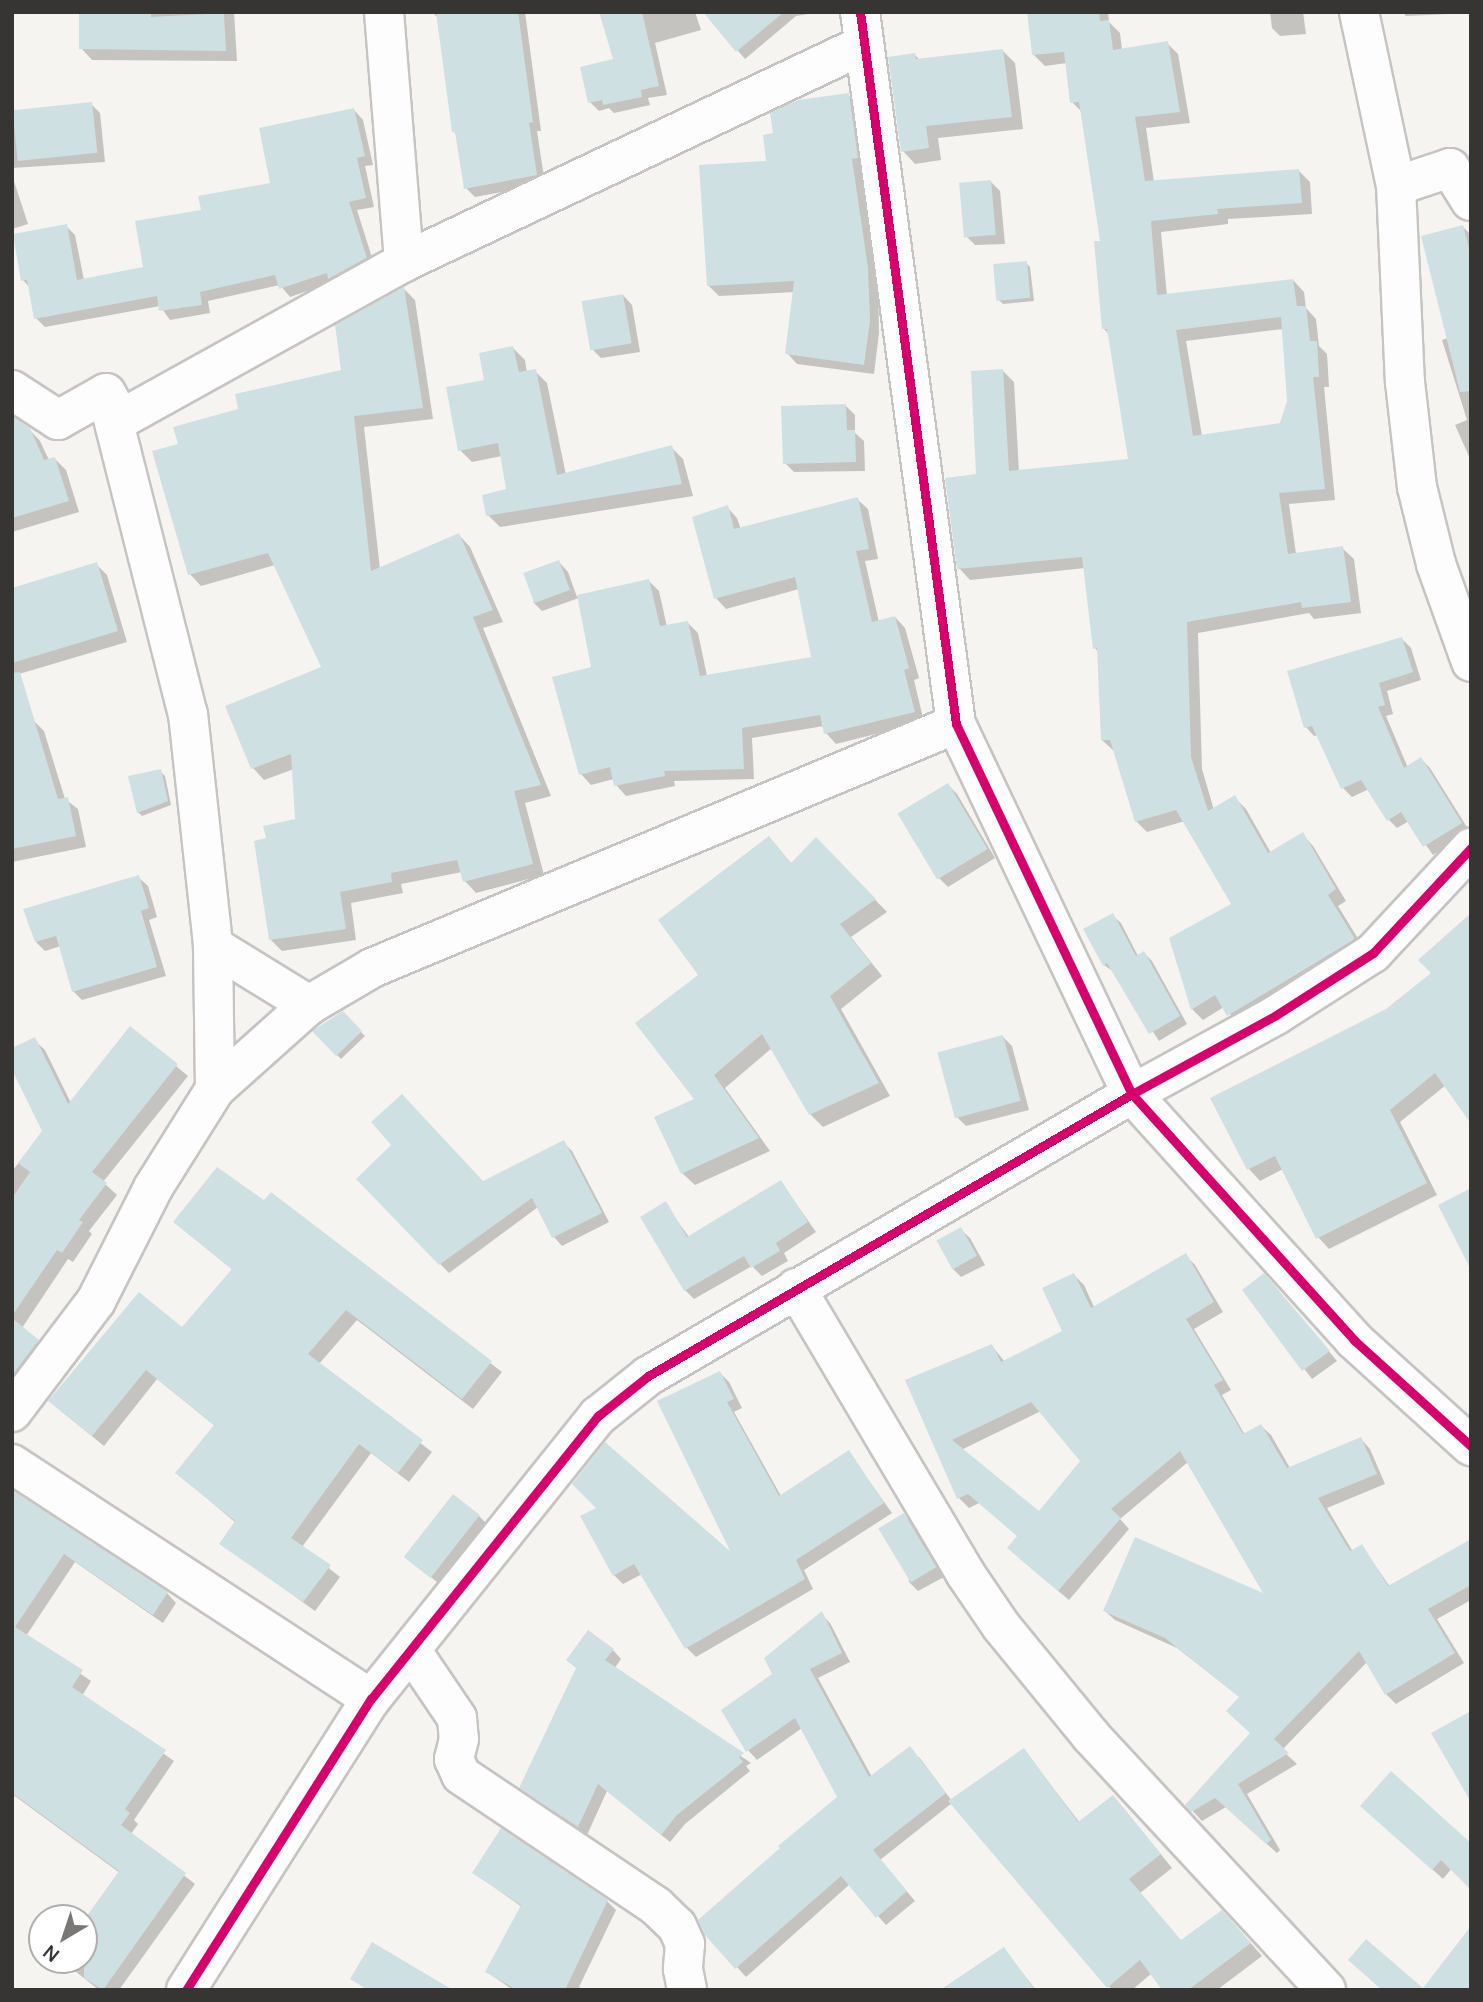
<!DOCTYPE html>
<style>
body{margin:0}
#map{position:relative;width:1483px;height:2002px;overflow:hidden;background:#f6f4f1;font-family:Manrope,sans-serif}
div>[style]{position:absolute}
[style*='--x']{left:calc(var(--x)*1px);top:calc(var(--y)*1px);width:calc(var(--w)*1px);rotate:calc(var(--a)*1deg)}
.shadow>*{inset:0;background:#0003}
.building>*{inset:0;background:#cfe0e2;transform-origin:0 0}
.roads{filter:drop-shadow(2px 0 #c6c4c2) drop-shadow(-2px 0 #c6c4c2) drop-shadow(0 2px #c6c4c2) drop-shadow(0 -2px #c6c4c2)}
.minor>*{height:38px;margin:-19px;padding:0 19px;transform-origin:19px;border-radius:19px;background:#fefdfd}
.cycleway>*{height:9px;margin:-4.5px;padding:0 4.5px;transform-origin:4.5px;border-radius:4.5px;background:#d6006c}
span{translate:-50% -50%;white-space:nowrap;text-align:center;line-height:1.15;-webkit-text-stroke:5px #fff;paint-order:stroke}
.frame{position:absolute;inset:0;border:14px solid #373533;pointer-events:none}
.north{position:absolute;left:28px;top:1904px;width:70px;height:70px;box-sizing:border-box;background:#fff;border:2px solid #afaead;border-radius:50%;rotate:219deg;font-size:19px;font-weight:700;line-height:28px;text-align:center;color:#373533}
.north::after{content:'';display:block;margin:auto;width:24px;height:32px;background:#7a7876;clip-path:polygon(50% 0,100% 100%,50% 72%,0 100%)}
</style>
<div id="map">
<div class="shadow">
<i style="clip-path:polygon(81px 12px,234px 12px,237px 61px,92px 60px,81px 48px)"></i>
<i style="clip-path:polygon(432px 12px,525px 12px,541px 131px,537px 131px,545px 184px,475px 197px,466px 188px,457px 135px,453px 131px,437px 17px)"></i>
<i style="clip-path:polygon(601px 12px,695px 12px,701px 30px,655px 43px,667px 95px,648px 98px,650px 105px,614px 113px,609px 108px,599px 111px,590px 102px,615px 61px)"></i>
<i style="clip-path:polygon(728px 12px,821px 12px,796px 16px,745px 59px,715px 24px)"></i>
<i style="clip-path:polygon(evenodd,1029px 12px,1108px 12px,1109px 22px,1120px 33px,1122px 50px,1167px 43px,1178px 54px,1190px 123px,1146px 128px,1154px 182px,1299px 171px,1310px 182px,1312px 214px,1228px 219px,1228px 224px,1161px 232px,1167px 296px,1293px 280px,1304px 292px,1306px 308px,1316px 319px,1319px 346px,1327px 354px,1329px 387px,1324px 387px,1335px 500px,1289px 504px,1296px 554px,1342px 548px,1354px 559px,1361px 613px,1314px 619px,1309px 613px,1198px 633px,1202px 769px,1214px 810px,1235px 798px,1246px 809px,1271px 853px,1302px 834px,1313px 846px,1346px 901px,1338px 906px,1365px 950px,1240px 1026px,1224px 1007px,1203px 1020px,1192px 1009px,1233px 905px,1185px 821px,1147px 832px,1136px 821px,1114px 751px,1102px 740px,1099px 653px,1095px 648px,1085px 568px,970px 580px,959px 568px,1003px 371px,1014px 382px,1019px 472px,1130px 460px,1110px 335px,1104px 329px,1102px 242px,1083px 113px,1072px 102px,1067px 63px,1045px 66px,1034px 55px,1029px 12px,1283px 329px,1288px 401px,1281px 425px,1202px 436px,1186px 341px,1283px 329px)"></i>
<i style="clip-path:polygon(1270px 12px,1303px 12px,1306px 34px,1280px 36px,1272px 28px)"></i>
<i style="clip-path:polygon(1402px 12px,1471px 12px,1471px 13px,1406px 16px)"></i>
<i style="clip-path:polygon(1003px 51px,1015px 63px,1023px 129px,938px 138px,941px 160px,915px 164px,903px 151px,915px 55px,920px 60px)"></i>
<i style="clip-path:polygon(848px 95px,859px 105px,867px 168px,861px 169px,878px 280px,879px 333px,874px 374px,797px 364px,787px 353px,795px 292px,719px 296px,708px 285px,768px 163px,775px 135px)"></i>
<i style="clip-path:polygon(91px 104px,100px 113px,105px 162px,12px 168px,12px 111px)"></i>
<i style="clip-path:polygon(354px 110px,363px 120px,373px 165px,365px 166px,374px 207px,357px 210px,375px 267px,290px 297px,280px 285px,208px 301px,210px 313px,170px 320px,160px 306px,45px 327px,36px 318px,30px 288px,23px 280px,66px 226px,75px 235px,84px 280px,145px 269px,203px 212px,273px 184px)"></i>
<i style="clip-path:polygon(12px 175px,28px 224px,12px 229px)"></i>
<i style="clip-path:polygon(991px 182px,1000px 191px,1005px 244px,975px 245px,966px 236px)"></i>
<i style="clip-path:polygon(1463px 227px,1471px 235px,1471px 461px,1455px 425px,1467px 420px,1442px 340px,1448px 338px)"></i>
<i style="clip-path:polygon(1026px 263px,1030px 267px,1034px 301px,1003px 304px,999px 300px)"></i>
<i style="clip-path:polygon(404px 289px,415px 300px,433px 419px,364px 427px,380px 569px,459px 535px,470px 547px,503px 622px,483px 628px,551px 796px,525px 803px,544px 875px,476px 893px,465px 881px,462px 872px,401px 884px,403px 893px,351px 903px,356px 940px,282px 951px,271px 940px,268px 839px,297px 820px,294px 769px,264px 780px,253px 768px,323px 668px,275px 565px,201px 586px,190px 574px,180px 445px,240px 410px,343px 371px)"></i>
<i style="clip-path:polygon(623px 295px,632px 305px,640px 352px,601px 358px,592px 349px)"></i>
<i style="clip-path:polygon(513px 348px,525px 360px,527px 373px,535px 371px,547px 383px,566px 475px,671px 447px,683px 459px,693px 496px,500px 527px,488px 515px,508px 490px,502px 456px,472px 462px,460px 450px,486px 381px)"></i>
<i style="clip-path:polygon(846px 406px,855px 415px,855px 433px,864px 441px,865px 471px,794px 472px,785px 463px)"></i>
<i style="clip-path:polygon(29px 429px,40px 441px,49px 460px,55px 459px,66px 470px,79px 512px,12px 532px,12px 471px)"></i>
<i style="clip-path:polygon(857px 499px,868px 509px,878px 559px,865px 561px,879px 622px,895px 617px,905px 628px,919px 678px,914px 680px,924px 722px,836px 744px,826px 733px,824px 726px,752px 738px,754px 779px,674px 781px,675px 786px,626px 796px,616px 785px,614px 779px,591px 785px,581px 774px,593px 668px,579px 598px,542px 611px,533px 602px,559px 562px,568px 572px,577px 597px,649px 581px,659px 591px,667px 627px,688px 623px,698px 633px,707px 676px,813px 658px,799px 589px,726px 609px,716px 598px,727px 507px,737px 518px,741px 530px)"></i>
<i style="clip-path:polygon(96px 564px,107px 575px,127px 642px,19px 674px,33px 720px,44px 731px,65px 799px,78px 809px,86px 847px,12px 862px,12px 590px)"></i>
<i style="clip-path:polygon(1402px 639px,1411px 648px,1421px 680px,1387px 691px,1393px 714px,1386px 716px,1408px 768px,1421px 759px,1430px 768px,1470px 832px,1433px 855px,1409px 821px,1397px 828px,1389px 820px,1369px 789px,1352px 797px,1343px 788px,1318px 735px,1314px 736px,1306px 727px)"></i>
<i style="clip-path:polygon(160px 771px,165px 776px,171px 805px,142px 816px,138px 812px)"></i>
<i style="clip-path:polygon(948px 785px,957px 794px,995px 858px,948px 887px,939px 878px)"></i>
<i style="clip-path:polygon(769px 838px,792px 864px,816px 839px,887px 912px,851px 937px,882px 976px,841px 1009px,890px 1096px,823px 1127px,810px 1114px,772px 1048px,725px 1088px,770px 1151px,695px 1185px,682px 1173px,697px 1099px,701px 975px)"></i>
<i style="clip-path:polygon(138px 877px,148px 886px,157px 917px,149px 920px,166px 976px,82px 1000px,73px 991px,61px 946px,45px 951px,36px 942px)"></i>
<i style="clip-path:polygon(1113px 916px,1121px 923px,1138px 956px,1144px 953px,1152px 961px,1187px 1024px,1159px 1041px,1114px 972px,1104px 965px)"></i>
<i style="clip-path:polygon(1433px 974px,1446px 1085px,1400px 1122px,1437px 1195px,1329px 1249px,1318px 1237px,1283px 1169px,1260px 1181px,1249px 1169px,1213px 1099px,1387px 1010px)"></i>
<i style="clip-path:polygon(342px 1013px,365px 1036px,341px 1059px,315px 1032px)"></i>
<i style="clip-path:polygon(131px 1029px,188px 1076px,103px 1182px,117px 1195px,89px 1231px,92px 1234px,73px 1262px,68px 1259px,22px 1328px,48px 1352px,12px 1386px,12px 1171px,45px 1131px,34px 1040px,45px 1050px,71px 1103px)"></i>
<i style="clip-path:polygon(1003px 1037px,1012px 1046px,1029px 1110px,966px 1126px,957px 1117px)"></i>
<i style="clip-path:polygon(563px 1142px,572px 1151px,609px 1222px,562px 1246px,554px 1237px,538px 1207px,449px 1273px,358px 1179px,483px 1183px)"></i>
<i style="clip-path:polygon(781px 1182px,816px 1232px,784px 1253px,788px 1261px,762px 1276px,752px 1266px,694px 1299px,685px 1290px,665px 1204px,689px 1237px)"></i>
<i style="clip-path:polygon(271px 1194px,502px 1372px,473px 1409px,357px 1320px,319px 1364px,432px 1452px,409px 1482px,371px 1453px,302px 1547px,340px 1577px,315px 1611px,222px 1544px,236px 1523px,177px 1473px,215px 1426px,157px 1379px,104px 1446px,61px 1411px,182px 1329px,233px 1270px,186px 1232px,265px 1203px)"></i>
<i style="clip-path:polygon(960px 1229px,970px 1238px,985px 1265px,961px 1277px,952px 1268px)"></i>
<i style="clip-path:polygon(evenodd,1185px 1255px,1195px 1265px,1223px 1312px,1194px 1329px,1231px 1390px,1222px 1395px,1245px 1435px,1261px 1426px,1271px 1435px,1290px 1468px,1361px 1439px,1370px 1449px,1385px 1484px,1327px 1508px,1353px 1552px,1362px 1546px,1390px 1587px,1471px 1548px,1471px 1600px,1437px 1619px,1464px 1663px,1396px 1704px,1386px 1694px,1367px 1662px,1282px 1750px,1297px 1764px,1247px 1794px,1280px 1850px,1277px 1853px,1226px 1807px,1202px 1821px,1187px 1805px,1252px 1733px,1241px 1698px,1177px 1648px,1115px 1620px,1105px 1611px,1268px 1597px,1188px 1462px,1120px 1519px,1129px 1529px,1069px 1600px,1019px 1558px,1019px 1537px,979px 1503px,969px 1508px,959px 1498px,908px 1381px,992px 1346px,1005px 1362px,1065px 1332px,1074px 1275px,1084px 1285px,1094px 1307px,1185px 1255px,1041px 1411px,1082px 1461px,1039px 1513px,961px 1450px,1041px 1411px)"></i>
<i style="clip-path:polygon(1273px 1285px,1337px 1361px,1312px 1379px,1244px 1290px)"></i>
<i style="clip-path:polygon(720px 1373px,729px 1382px,742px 1408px,734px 1412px,781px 1496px,849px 1453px,892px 1513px,804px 1570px,813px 1589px,696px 1657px,687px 1648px,642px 1574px,623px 1584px,614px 1575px,583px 1517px,735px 1558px)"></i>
<i style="clip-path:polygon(12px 1492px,167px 1593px,176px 1603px,163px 1623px,75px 1562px,26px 1636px,91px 1681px,82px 1696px,174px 1761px,134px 1820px,138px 1824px,131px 1834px,195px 1884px,119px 1990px,99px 1990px,61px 1960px,84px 1960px,84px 1923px,120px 1873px,12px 1794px)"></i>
<i style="clip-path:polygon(903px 1515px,913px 1524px,944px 1577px,918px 1591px,909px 1582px)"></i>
<i style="clip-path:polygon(479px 1516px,488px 1525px,442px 1586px,407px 1558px)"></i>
<i style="clip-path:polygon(821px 1614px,830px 1623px,850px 1662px,818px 1678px,872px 1777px,919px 1757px,952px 1801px,1024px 1750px,1080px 1823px,1113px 1797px,1125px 1810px,1172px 1868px,1140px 1893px,1182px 1942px,1235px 1925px,1262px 1956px,1217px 1990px,1164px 1990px,1152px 1973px,1132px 1990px,1112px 1990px,952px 1803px,880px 1860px,915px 1901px,886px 1925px,850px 1884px,746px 1977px,707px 1934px,839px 1798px,802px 1728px,757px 1760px,748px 1750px,775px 1675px)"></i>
<i style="clip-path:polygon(613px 1650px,621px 1659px,614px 1669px,751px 1763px,746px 1766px,750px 1771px,685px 1824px,670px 1842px,607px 1791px,587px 1835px,521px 1787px,577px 1669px)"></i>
<i style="clip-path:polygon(1373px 1816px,1471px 1845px,1443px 1879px)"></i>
<i style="clip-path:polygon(474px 1873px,607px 1901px,616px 1910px,579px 1987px,584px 1990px,513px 1990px,487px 1972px,522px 1907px)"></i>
<i style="clip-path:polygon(1004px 1949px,1036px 1990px,943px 1990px)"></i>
</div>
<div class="building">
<i style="clip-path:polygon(79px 12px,151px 12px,151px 17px,224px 13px,226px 51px,79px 49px)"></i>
<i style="clip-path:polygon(436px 12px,518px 12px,533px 122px,529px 123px,537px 175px,464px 189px,455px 132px,452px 132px)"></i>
<i style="clip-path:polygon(599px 12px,642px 12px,659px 86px,641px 90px,642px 97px,603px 105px,602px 100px,588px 103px,580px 67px,613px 59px)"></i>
<i style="clip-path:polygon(703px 12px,784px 12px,736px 52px)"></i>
<i style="clip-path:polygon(evenodd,1027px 12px,1099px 12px,1100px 21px,1109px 20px,1113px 50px,1168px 41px,1180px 112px,1135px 117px,1145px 181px,1299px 169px,1302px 203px,1217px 209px,1218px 214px,1151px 221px,1157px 295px,1293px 279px,1297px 306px,1306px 306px,1310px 341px,1317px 341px,1319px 377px,1313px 377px,1325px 489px,1279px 493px,1288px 554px,1343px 546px,1351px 602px,1302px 608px,1301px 602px,1187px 622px,1191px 757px,1208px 811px,1235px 795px,1268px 853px,1303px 832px,1336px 889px,1328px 895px,1355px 939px,1227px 1016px,1215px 995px,1191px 1010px,1169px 938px,1231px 904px,1176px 810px,1135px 822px,1110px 740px,1101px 740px,1097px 648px,1093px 649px,1082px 557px,957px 569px,945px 478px,976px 474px,971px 371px,1003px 369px,1009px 471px,1128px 459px,1107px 329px,1102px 329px,1094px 241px,1100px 241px,1079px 102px,1070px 103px,1064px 52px,1032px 55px,1027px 12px,1281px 317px,1287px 401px,1280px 423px,1193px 436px,1176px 330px,1281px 317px)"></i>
<i style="clip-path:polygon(1003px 49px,1012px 117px,926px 126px,929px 148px,901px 152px,888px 57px,915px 53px,916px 59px)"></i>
<i style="clip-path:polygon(849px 93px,858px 158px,852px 159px,868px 268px,870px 321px,864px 365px,785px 354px,794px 281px,707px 286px,699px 165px,766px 161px,763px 135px,773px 133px,770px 113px,798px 100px)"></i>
<i style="left:92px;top:102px;width:51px;height:80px;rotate:84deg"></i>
<i style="clip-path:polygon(354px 108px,365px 156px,357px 158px,366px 198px,349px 202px,367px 258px,328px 279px,327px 273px,279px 289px,275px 275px,200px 292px,202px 305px,159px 311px,157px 296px,34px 319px,27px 280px,21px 281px,13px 234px,67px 224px,77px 280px,143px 267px,135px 221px,201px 210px,198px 196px,270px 183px,259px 128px)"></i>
<i style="left:991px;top:180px;width:55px;height:32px;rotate:85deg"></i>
<i style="clip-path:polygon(1463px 225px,1471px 256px,1471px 391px,1460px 392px,1421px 236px)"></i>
<i style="left:1027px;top:261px;width:37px;height:34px;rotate:85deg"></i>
<i style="clip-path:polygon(404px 287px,423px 408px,354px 416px,371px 571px,459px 533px,493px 610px,473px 617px,541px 785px,514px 791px,533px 864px,463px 882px,457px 860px,391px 873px,392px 882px,340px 892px,346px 929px,269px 940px,254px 841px,266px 838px,263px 826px,295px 819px,291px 754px,251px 769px,225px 706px,321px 667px,268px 553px,188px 575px,152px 451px,178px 444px,173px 427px,238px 409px,235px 394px,341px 370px,335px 325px)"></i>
<i style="left:623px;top:294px;width:50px;height:42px;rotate:80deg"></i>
<i style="clip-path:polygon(513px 346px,519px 372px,536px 369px,557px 475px,672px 445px,682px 484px,486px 516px,482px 495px,506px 489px,498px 443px,458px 451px,446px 387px,484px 380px,479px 353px)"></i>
<i style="clip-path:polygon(846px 404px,847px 430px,855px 430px,856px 462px,783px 464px,781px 406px)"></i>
<i style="clip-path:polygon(12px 416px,30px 428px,44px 460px,55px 457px,69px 501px,12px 518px)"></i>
<i style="clip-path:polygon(858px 497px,869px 549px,856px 551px,872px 622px,895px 616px,909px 668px,904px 670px,915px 712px,824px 734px,820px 715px,742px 728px,744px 769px,664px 771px,665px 776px,614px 786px,610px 767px,579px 775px,552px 677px,591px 667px,577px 595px,649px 579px,660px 626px,688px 621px,700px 676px,811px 657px,795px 577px,714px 599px,692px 517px,728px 505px,734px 529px)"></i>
<i style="left:559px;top:560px;width:32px;height:38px;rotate:70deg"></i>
<i style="clip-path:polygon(97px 562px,118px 631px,12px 663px,12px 588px)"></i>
<i style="clip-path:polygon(1402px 637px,1413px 672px,1379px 683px,1385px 705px,1378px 707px,1404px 768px,1421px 757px,1462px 823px,1423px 847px,1401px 812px,1387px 821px,1361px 780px,1341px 789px,1312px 726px,1304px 728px,1287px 671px)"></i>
<i style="clip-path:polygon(20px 672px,58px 799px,68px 797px,76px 836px,12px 849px,12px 673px)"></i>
<i style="clip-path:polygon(161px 769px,168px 801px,137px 813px,128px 776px)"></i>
<i style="left:948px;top:783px;width:77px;height:59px;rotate:59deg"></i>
<i style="clip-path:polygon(769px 836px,791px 863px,816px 837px,876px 899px,840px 924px,871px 963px,830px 996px,879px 1083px,809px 1115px,762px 1034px,714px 1075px,759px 1138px,681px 1174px,654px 1117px,694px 1099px,635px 1023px,698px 975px,658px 920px)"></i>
<i style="clip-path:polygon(139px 875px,149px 908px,141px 911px,157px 967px,72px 992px,56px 936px,35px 942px,23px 909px)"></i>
<i style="clip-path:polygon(1113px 913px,1136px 956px,1144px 951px,1180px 1016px,1149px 1034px,1107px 963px,1103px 966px,1083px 929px)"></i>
<i style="clip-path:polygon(1471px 913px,1471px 1124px,1435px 1073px,1390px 1110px,1427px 1183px,1316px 1239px,1275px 1156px,1247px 1170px,1210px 1098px,1386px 1009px,1431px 973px,1418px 960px)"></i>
<i style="clip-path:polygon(343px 1011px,362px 1031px,336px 1056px,312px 1031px)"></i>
<i style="clip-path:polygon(130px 1026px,178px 1064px,92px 1172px,107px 1183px,79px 1220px,83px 1222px,62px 1253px,57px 1250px,12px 1316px,12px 1198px,30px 1172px,18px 1163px,42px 1131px,12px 1070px,12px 1048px,35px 1037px,68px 1104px)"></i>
<i style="left:1003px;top:1035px;width:68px;height:68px;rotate:75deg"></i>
<i style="clip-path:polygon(402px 1094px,483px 1181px,564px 1140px,602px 1213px,552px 1238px,532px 1198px,439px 1265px,356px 1179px,391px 1145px,371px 1122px)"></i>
<i style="clip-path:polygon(217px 1167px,264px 1200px,271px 1192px,492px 1361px,462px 1399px,346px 1310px,308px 1354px,423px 1440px,398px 1473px,359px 1444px,291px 1538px,331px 1565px,303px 1602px,219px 1544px,235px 1521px,175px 1473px,214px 1425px,146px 1370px,92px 1436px,48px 1401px,139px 1292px,182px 1327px,232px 1269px,173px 1222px)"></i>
<i style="clip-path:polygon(781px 1180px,808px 1222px,776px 1243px,780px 1251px,751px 1268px,744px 1256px,684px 1291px,640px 1217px,666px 1201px,687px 1237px)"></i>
<i style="clip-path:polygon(1471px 1188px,1471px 1270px,1438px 1205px)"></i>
<i style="left:961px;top:1227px;width:33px;height:28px;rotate:61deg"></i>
<i style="clip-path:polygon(evenodd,1186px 1253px,1214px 1302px,1186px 1319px,1223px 1380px,1214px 1385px,1243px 1434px,1261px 1424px,1287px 1468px,1361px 1437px,1377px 1474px,1318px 1498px,1350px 1551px,1362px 1544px,1388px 1586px,1471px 1539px,1471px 1585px,1428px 1609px,1455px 1653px,1385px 1695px,1359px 1651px,1274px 1739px,1289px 1753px,1238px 1784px,1271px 1840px,1266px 1844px,1215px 1798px,1191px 1812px,1185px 1805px,1250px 1733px,1226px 1711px,1239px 1697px,1165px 1638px,1103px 1611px,1135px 1537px,1263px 1593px,1180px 1451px,1111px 1509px,1121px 1518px,1058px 1591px,1007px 1548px,1017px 1536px,968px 1494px,957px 1499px,905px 1380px,992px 1344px,1001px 1362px,1062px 1331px,1042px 1288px,1074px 1273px,1091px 1308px,1186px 1253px,1031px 1402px,1080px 1461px,1039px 1511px,952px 1440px,1031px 1402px)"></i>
<i style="clip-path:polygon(1264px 1273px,1330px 1351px,1302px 1371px,1242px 1290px)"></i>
<i style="clip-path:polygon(12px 1318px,39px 1340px,14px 1373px,12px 1372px)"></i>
<i style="clip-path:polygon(720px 1371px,734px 1399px,727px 1402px,779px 1496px,849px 1450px,884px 1503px,796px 1560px,805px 1579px,685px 1649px,634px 1564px,613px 1576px,580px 1516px,596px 1508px,572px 1484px,605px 1442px,730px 1551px,657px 1401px)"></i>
<i style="clip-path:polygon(12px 1490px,168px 1592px,153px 1615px,64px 1554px,15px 1627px,83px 1670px,72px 1687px,166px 1750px,125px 1809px,130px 1813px,121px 1825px,186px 1873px,103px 1990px,84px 1978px,84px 1920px,119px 1871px,12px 1793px)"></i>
<i style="left:453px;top:1494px;width:34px;height:80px;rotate:38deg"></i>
<i style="left:904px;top:1513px;width:63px;height:30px;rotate:59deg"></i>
<i style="clip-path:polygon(822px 1611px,842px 1653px,810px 1669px,869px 1777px,910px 1746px,946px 1793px,873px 1850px,907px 1891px,876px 1918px,841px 1876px,735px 1969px,705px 1935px,698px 1920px,780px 1848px,778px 1846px,837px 1797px,795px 1718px,746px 1752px,721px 1710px,772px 1674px,764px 1658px)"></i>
<i style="clip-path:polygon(588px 1630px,614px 1649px,605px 1660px,744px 1753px,739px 1757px,743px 1762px,677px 1815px,661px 1835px,598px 1784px,578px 1827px,519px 1788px,576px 1668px,566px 1660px)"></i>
<i style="clip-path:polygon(1471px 1711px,1471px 1802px,1431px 1733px)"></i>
<i style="clip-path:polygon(1024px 1748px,1078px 1822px,1113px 1795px,1161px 1854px,1129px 1879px,1181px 1940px,1222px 1910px,1251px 1943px,1188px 1990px,1162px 1990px,1140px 1960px,1107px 1988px,948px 1801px)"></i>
<i style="clip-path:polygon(1391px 1771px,1471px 1843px,1471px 1890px,1441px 1860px,1432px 1870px,1360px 1806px)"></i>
<i style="clip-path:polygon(501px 1828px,608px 1900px,565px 1990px,517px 1990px,485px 1972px,521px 1905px,472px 1873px)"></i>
<i style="clip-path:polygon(1471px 1926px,1471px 1990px,1382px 1990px,1348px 1960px,1366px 1939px,1423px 1988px)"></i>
<i style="clip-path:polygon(372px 1942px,453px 1990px,368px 1990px,350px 1979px)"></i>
<i style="clip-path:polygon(1004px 1947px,1035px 1990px,940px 1990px)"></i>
</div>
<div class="roads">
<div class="minor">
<i style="--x:384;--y:12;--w:251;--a:85.4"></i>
<i style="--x:860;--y:12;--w:718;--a:82.32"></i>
<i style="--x:956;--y:724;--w:410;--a:64.6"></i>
<i style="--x:1132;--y:1094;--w:331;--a:47.9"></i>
<i style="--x:1354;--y:1340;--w:158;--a:42.2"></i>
<i style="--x:1359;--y:12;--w:178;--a:78"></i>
<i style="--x:1396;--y:186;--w:196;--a:87.4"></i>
<i style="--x:1405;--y:382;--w:106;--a:83.5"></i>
<i style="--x:1417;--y:487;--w:79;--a:76.1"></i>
<i style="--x:1436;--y:564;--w:104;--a:70.3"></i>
<i style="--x:1396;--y:186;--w:57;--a:-18.4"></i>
<i style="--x:1450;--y:168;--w:39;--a:58"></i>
<i style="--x:12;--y:390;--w:55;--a:33.1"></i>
<i style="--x:58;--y:420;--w:55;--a:-29.4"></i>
<i style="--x:106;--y:393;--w:30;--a:60"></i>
<i style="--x:121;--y:419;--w:324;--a:-29"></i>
<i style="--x:404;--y:262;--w:508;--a:-25.3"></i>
<i style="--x:107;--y:395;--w:329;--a:75.8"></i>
<i style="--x:188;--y:714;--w:233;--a:83.8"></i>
<i style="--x:213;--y:946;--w:143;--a:89.2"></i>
<i style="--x:213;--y:946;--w:113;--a:31.6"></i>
<i style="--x:796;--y:1288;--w:331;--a:59.3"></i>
<i style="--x:965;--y:1573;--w:64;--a:55.8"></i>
<i style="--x:1001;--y:1626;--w:142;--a:50.7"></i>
<i style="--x:1091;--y:1736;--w:346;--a:47.2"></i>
<i style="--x:12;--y:1412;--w:139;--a:-52.9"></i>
<i style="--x:96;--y:1301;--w:127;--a:-63.2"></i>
<i style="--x:153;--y:1188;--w:117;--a:-57.9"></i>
<i style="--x:215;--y:1089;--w:126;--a:-41.8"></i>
<i style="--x:309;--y:1005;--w:73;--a:-30.4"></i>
<i style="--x:372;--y:968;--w:633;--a:-22.68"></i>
<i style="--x:12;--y:1464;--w:429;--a:33.2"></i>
<i style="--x:411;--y:1650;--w:82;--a:55.9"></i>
<i style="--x:457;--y:1718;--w:21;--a:85"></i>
<i style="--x:459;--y:1739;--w:21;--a:104"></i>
<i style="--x:454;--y:1759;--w:17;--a:66"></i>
<i style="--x:461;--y:1775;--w:235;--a:33.9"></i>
<i style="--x:656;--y:1906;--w:29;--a:44"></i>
<i style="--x:677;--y:1926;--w:20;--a:66"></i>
<i style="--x:685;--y:1944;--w:25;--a:95"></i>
<i style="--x:683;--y:1969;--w:21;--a:79"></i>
<i style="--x:186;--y:1990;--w:345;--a:-57.6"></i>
<i style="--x:371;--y:1699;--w:363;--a:-51.3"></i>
<i style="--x:598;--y:1416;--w:64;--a:-38.7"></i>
<i style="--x:648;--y:1376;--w:560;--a:-30.23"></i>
<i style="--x:1132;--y:1094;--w:164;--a:-28.7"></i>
<i style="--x:1276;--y:1015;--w:115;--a:-32.6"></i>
<i style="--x:1373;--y:953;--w:144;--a:-47"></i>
</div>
</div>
<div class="cycleway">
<i style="--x:860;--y:12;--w:718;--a:82.32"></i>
<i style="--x:956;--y:724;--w:410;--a:64.6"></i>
<i style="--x:1132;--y:1094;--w:331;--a:47.9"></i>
<i style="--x:1354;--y:1340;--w:158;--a:42.2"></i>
<i style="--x:186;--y:1990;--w:345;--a:-57.6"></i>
<i style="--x:371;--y:1699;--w:363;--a:-51.3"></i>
<i style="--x:598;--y:1416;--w:64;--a:-38.7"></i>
<i style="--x:648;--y:1376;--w:560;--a:-30.23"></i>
<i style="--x:1132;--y:1094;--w:164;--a:-28.7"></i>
<i style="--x:1276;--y:1015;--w:115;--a:-32.6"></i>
<i style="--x:1373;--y:953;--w:144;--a:-47"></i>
</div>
<div class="frame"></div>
<div class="north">N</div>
</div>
